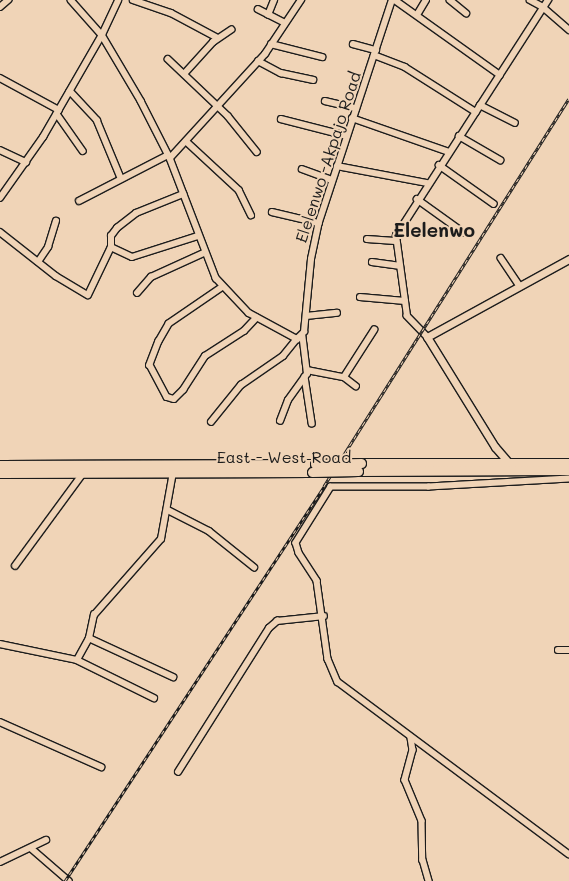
<!DOCTYPE html>
<style>
body{margin:0}
#map{position:relative;width:569px;height:881px;overflow:hidden;background:#f0d4b7;font-family:Mali,sans-serif}
div>[style]{position:absolute}
[style*='--x']{left:calc(var(--x)*1px);top:calc(var(--y)*1px);width:calc(var(--w)*1px);rotate:calc(var(--a)*1deg)}
.roads{filter:drop-shadow(1px 0 #1c1c1c) drop-shadow(-1px 0 #1c1c1c) drop-shadow(0 1px #1c1c1c) drop-shadow(0 -1px #1c1c1c)}
.minor>*{height:5.5px;margin:-2.75px;padding:0 2.75px;transform-origin:2.75px;border-radius:2.75px;background:#f0d4b7}
.tertiary>*{height:7px;margin:-3.5px;padding:0 3.5px;transform-origin:3.5px;border-radius:3.5px;background:#f0d4b7}
.primary>*{height:9px;margin:-4.5px;padding:0 4.5px;transform-origin:4.5px;border-radius:4.5px;background:#f0d4b7}
.rail>*{height:3px;margin-top:-1.5px;transform-origin:0;background:repeating-linear-gradient(90deg,#f0d4b7 0 4px,#1c1c1c 0 8px);box-sizing:border-box;border-block:1px solid #1c1c1c}
.bridges{filter:drop-shadow(1px 0 #1c1c1c) drop-shadow(-1px 0 #1c1c1c) drop-shadow(0 1px #1c1c1c) drop-shadow(0 -1px #1c1c1c)}
.primary-bridge>*{height:9px;margin:-4.5px;padding:0 4.5px;transform-origin:4.5px;border-radius:4.5px;background:#f0d4b7}
span{translate:-50% -50%;white-space:nowrap;text-align:center;line-height:1.15;-webkit-text-stroke:4px #f0d4b7;paint-order:stroke}
.street-label{font-size:16px;color:#1c1c1c}
.quarter-label{font-size:19px;color:#1c1c1c;font-weight:700}
</style>
<div id="map">
<div class="roads">
<div class="minor">
<i style="--x:71;--y:0;--w:47;--a:48.5"></i>
<i style="--x:102;--y:35;--w:77;--a:59.4"></i>
<i style="--x:141;--y:101;--w:64;--a:63"></i>
<i style="--x:170;--y:158;--w:129;--a:69"></i>
<i style="--x:216;--y:278;--w:48;--a:46.7"></i>
<i style="--x:249;--y:313;--w:55;--a:28.4"></i>
<i style="--x:297;--y:339;--w:10;--a:-45"></i>
<i style="--x:304;--y:332;--w:73;--a:-84.5"></i>
<i style="--x:311;--y:259;--w:35;--a:-78"></i>
<i style="--x:318;--y:225;--w:237;--a:-71.8"></i>
<i style="--x:133;--y:0;--w:40;--a:18.9"></i>
<i style="--x:171;--y:13;--w:53;--a:28"></i>
<i style="--x:395;--y:0;--w:129;--a:35.5"></i>
<i style="--x:450;--y:0;--w:21;--a:39"></i>
<i style="--x:530;--y:0;--w:15;--a:28"></i>
<i style="--x:543;--y:7;--w:35;--a:41"></i>
<i style="--x:0;--y:7;--w:11;--a:-41"></i>
<i style="--x:258;--y:9;--w:30;--a:27"></i>
<i style="--x:268;--y:15;--w:16;--a:-68"></i>
<i style="--x:417;--y:15;--w:17;--a:-59"></i>
<i style="--x:271;--y:44;--w:53;--a:14.3"></i>
<i style="--x:353;--y:44;--w:24;--a:15"></i>
<i style="--x:374;--y:55;--w:33;--a:21"></i>
<i style="--x:405;--y:67;--w:84;--a:32.4"></i>
<i style="--x:168;--y:59;--w:83;--a:43.5"></i>
<i style="--x:228;--y:116;--w:46;--a:51.1"></i>
<i style="--x:258;--y:61;--w:26;--a:28"></i>
<i style="--x:281;--y:73;--w:33;--a:12"></i>
<i style="--x:184;--y:74;--w:43;--a:-47.8"></i>
<i style="--x:213;--y:42;--w:22;--a:-34"></i>
<i style="--x:0;--y:78;--w:67;--a:28.5"></i>
<i style="--x:70;--y:91;--w:40;--a:47"></i>
<i style="--x:97;--y:120;--w:63;--a:67.5"></i>
<i style="--x:325;--y:101;--w:32;--a:13"></i>
<i style="--x:480;--y:105;--w:39;--a:27"></i>
<i style="--x:57;--y:114;--w:45;--a:54.9"></i>
<i style="--x:352;--y:118;--w:103;--a:19.3"></i>
<i style="--x:281;--y:119;--w:68;--a:14.4"></i>
<i style="--x:459;--y:136;--w:48;--a:30.3"></i>
<i style="--x:186;--y:141;--w:72;--a:42.8"></i>
<i style="--x:239;--y:190;--w:28;--a:64"></i>
<i style="--x:0;--y:150;--w:29;--a:25"></i>
<i style="--x:170;--y:158;--w:141;--a:-47.6"></i>
<i style="--x:265;--y:54;--w:65;--a:-56.3"></i>
<i style="--x:439;--y:165;--w:67;--a:35.3"></i>
<i style="--x:337;--y:166;--w:92;--a:10.7"></i>
<i style="--x:302;--y:169;--w:32;--a:20"></i>
<i style="--x:0;--y:198;--w:75;--a:-54.8"></i>
<i style="--x:43;--y:137;--w:118;--a:-60"></i>
<i style="--x:102;--y:35;--w:38;--a:-65"></i>
<i style="--x:417;--y:199;--w:57;--a:35.7"></i>
<i style="--x:79;--y:201;--w:100;--a:-27.3"></i>
<i style="--x:272;--y:212;--w:48;--a:13.2"></i>
<i style="--x:0;--y:232;--w:71;--a:38.2"></i>
<i style="--x:56;--y:276;--w:37;--a:31"></i>
<i style="--x:88;--y:295;--w:53;--a:-64.4"></i>
<i style="--x:111;--y:247;--w:11;--a:-90"></i>
<i style="--x:111;--y:236;--w:10;--a:-53"></i>
<i style="--x:117;--y:228;--w:24;--a:-38"></i>
<i style="--x:136;--y:213;--w:51;--a:-22"></i>
<i style="--x:367;--y:239;--w:28;--a:4"></i>
<i style="--x:111;--y:247;--w:23;--a:25"></i>
<i style="--x:132;--y:257;--w:69;--a:-17.7"></i>
<i style="--x:501;--y:258;--w:34;--a:56"></i>
<i style="--x:38;--y:262;--w:18;--a:-56"></i>
<i style="--x:48;--y:247;--w:27;--a:-73"></i>
<i style="--x:372;--y:262;--w:27;--a:8"></i>
<i style="--x:223;--y:287;--w:65;--a:145.6"></i>
<i style="--x:169;--y:324;--w:20;--a:120"></i>
<i style="--x:159;--y:341;--w:26;--a:111"></i>
<i style="--x:150;--y:365;--w:36;--a:62"></i>
<i style="--x:167;--y:397;--w:7;--a:16"></i>
<i style="--x:174;--y:399;--w:13;--a:-45"></i>
<i style="--x:183;--y:390;--w:40;--a:-57.1"></i>
<i style="--x:205;--y:356;--w:46;--a:-32.7"></i>
<i style="--x:244;--y:331;--w:18;--a:-47"></i>
<i style="--x:137;--y:293;--w:21;--a:-49"></i>
<i style="--x:151;--y:277;--w:58;--a:-24.4"></i>
<i style="--x:360;--y:297;--w:45;--a:5.1"></i>
<i style="--x:306;--y:316;--w:31;--a:-6"></i>
<i style="--x:427;--y:337;--w:29;--a:-134"></i>
<i style="--x:407;--y:316;--w:81;--a:-97.8"></i>
<i style="--x:396;--y:236;--w:281;--a:-57.2"></i>
<i style="--x:307;--y:370;--w:38;--a:11"></i>
<i style="--x:344;--y:377;--w:15;--a:37"></i>
<i style="--x:305;--y:377;--w:47;--a:81.3"></i>
<i style="--x:344;--y:377;--w:56;--a:-57.4"></i>
<i style="--x:280;--y:421;--w:22;--a:-69"></i>
<i style="--x:288;--y:400;--w:32;--a:-54"></i>
<i style="--x:307;--y:374;--w:38;--a:-97"></i>
<i style="--x:211;--y:422;--w:48;--a:-51"></i>
<i style="--x:241;--y:385;--w:51;--a:-34.6"></i>
<i style="--x:283;--y:356;--w:22;--a:-51"></i>
<i style="--x:569;--y:479;--w:140;--a:176.7"></i>
<i style="--x:429;--y:487;--w:98;--a:180"></i>
<i style="--x:331;--y:487;--w:66;--a:122"></i>
<i style="--x:296;--y:543;--w:10;--a:73"></i>
<i style="--x:299;--y:553;--w:33;--a:57"></i>
<i style="--x:317;--y:581;--w:79;--a:82"></i>
<i style="--x:328;--y:659;--w:25;--a:67"></i>
<i style="--x:338;--y:682;--w:288;--a:36.7"></i>
<i style="--x:168;--y:510;--w:46;--a:27.1"></i>
<i style="--x:209;--y:531;--w:58;--a:38.7"></i>
<i style="--x:15;--y:566;--w:117;--a:-53.7"></i>
<i style="--x:89;--y:638;--w:93;--a:24.9"></i>
<i style="--x:0;--y:644;--w:79;--a:11.7"></i>
<i style="--x:77;--y:660;--w:86;--a:26.3"></i>
<i style="--x:558;--y:650;--w:11;--a:0"></i>
<i style="--x:77;--y:660;--w:25;--a:-61"></i>
<i style="--x:89;--y:638;--w:24;--a:-78"></i>
<i style="--x:94;--y:615;--w:101;--a:-48.6"></i>
<i style="--x:161;--y:539;--w:68;--a:-79.8"></i>
<i style="--x:0;--y:722;--w:111;--a:24"></i>
<i style="--x:411;--y:738;--w:12;--a:81"></i>
<i style="--x:413;--y:750;--w:31;--a:105"></i>
<i style="--x:405;--y:780;--w:44;--a:67.5"></i>
<i style="--x:422;--y:821;--w:39;--a:89"></i>
<i style="--x:423;--y:860;--w:22;--a:74"></i>
<i style="--x:178;--y:772;--w:170;--a:-57.7"></i>
<i style="--x:269;--y:628;--w:11;--a:-41"></i>
<i style="--x:277;--y:621;--w:47;--a:-6.1"></i>
<i style="--x:31;--y:848;--w:50;--a:41"></i>
<i style="--x:0;--y:862;--w:51;--a:-25.6"></i>
</div>
<div class="tertiary">
<i style="--x:509;--y:463;--w:21;--a:-131"></i>
<i style="--x:495;--y:447;--w:129;--a:-121.7"></i>
<i style="--x:427;--y:337;--w:162;--a:-28.8"></i>
</div>
<div class="primary">
<i style="--x:361;--y:463;--w:208;--a:0"></i>
<i style="--x:0;--y:465;--w:315;--a:-0.2"></i>
<i style="--x:358;--y:471;--w:211;--a:-0.3"></i>
<i style="--x:0;--y:473;--w:312;--a:-0.2"></i>
</div>
</div>
<div class="rail">
<i style="--x:65;--y:881;--w:472;--a:-56.7"></i>
<i style="--x:324;--y:486;--w:458;--a:-57.7"></i>
</div>
<div class="bridges">
<div class="primary-bridge">
<i style="--x:315;--y:464;--w:46;--a:-1.2"></i>
<i style="--x:312;--y:472;--w:46;--a:-1.2"></i>
</div>
</div>
<div class="street-label">
<span style="left:328px;top:157px;rotate:-72deg">Elelenwo -Akpajo Road</span>
<span style="left:284px;top:457px">East - West Road</span>
</div>
<div class="quarter-label">
<span style="left:434px;top:230px">Elelenwo</span>
</div>
</div>
